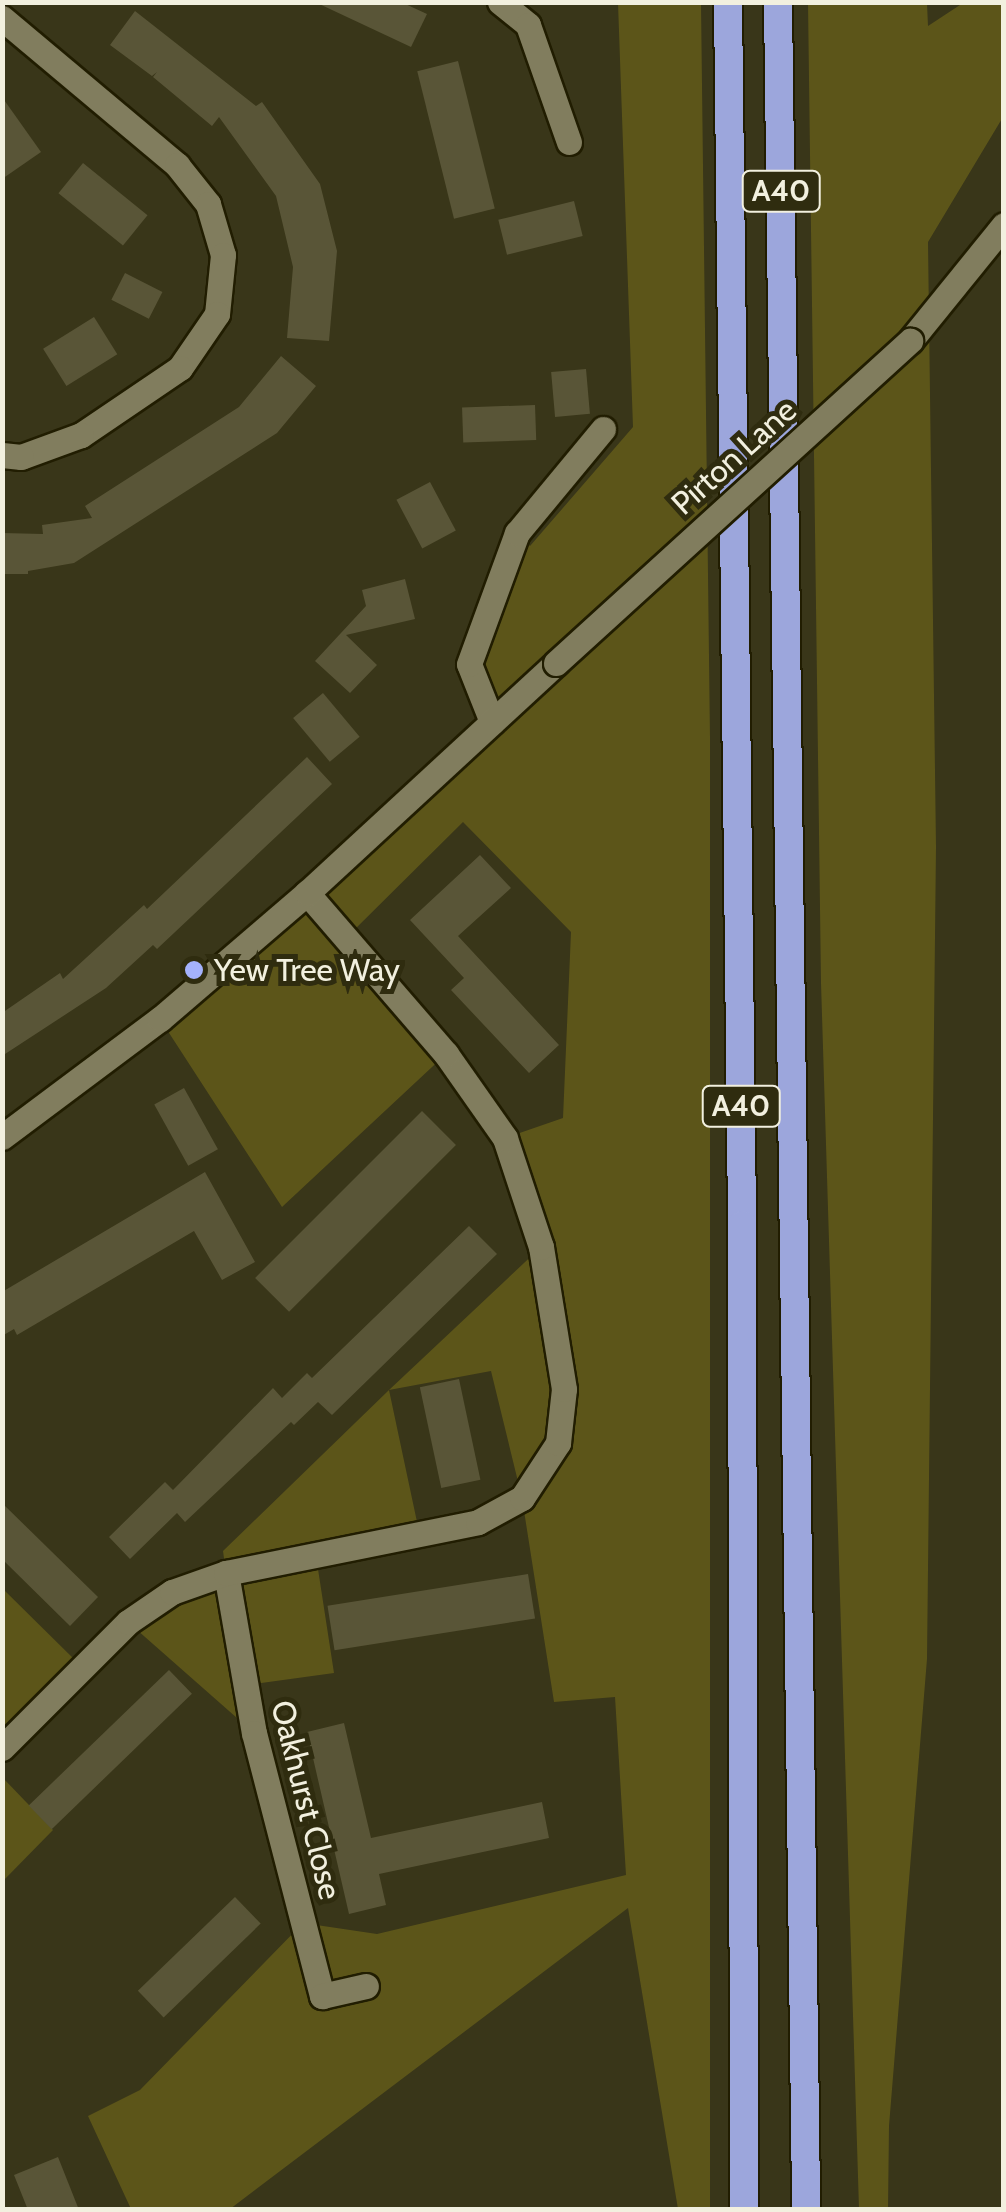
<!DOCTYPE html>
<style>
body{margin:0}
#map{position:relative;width:1006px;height:2212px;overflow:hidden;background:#393619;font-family:Cabin,sans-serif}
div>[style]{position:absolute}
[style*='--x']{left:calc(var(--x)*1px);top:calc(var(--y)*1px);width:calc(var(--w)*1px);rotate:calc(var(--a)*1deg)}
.green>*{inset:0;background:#5c5519}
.building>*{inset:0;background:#595537;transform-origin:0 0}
.roads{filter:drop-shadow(2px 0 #211d01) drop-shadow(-2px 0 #211d01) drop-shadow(0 2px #211d01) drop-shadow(0 -2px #211d01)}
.minor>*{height:25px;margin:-12.5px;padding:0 12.5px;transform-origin:12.5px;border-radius:12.5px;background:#817d5e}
.tertiary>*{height:25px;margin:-12.5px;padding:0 12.5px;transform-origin:12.5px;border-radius:12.5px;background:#817d5e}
.trunk>*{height:28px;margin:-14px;padding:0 14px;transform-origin:14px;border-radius:14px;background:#9ca6dc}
.bridges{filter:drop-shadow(2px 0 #211d01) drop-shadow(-2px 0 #211d01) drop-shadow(0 2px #211d01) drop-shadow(0 -2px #211d01)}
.tertiary-bridge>*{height:25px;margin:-12.5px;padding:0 12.5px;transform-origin:12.5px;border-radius:12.5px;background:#817d5e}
.dots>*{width:28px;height:28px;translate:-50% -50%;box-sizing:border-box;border:5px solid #2f2c0f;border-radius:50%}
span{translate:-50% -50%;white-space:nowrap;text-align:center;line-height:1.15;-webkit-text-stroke:10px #2f2c0f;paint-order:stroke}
.shield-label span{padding:2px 8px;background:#2f2c0f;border:2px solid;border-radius:8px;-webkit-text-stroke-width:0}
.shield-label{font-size:30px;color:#f2f0df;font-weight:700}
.street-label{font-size:32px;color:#f2f0df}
.poi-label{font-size:32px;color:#f2f0df}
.left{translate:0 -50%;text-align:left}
.frame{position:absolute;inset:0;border:5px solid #f2f0df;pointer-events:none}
</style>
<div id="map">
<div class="green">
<i style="clip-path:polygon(618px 3px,701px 3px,710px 738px,710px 2209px,678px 2209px,628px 1908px,230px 2209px,131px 2209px,88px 2116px,140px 2090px,303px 1923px,377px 1934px,626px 1875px,615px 1697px,554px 1702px,522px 1498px,491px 1371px,389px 1390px,420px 1536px,316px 1556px,334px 1673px,246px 1685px,254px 1733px,128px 1622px,226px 1573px,223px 1551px,389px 1390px,541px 1247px,505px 1138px,563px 1118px,571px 932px,463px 822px,346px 938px,446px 1054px,282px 1207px,160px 1019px,491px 722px,469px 664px,517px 533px,530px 546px,633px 427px)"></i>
<i style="clip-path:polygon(808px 3px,927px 3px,928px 26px,963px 3px,1004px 3px,1003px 117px,928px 242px,936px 847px,927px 1659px,889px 2126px,888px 2210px,859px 2209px,821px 983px)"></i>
<i style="clip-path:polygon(2px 1588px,81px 1666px,2px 1748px)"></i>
<i style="clip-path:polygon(3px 1778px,53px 1830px,3px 1881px)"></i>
</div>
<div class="building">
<i style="clip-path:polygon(315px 2px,401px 2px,427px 14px,411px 47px)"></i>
<i style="clip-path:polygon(135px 11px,256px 106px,262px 102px,320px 184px,337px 251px,329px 341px,287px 338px,293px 267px,276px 196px,219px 117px,212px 126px,153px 77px,157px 72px,152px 76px,110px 45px)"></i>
<i style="left:458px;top:61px;width:152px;height:42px;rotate:76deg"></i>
<i style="clip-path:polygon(2px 97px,41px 152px,2px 179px)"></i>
<i style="left:83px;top:163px;width:83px;height:39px;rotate:39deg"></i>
<i style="left:574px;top:201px;width:36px;height:78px;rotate:76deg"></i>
<i style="left:125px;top:273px;width:42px;height:30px;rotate:27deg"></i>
<i style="left:94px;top:317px;width:44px;height:60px;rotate:58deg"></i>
<i style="clip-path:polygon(281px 356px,316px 386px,277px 433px,74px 563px,28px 571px,28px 574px,2px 574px,2px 533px,43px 534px,42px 525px,92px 518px,85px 506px,239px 407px)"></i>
<i style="left:586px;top:369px;width:45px;height:35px;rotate:85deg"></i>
<i style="left:535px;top:405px;width:35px;height:73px;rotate:88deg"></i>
<i style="left:430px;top:482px;width:55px;height:38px;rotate:62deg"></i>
<i style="clip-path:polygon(405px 579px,415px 619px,346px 635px,377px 665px,350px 693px,315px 661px,366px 606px,362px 590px)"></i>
<i style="left:323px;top:693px;width:57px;height:39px;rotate:50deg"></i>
<i style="clip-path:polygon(307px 757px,332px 784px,157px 949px,153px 945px,106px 988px,2px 1056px,2px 1013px,60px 973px,63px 979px,144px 905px,147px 909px)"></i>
<i style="clip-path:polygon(480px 855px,511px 888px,458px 936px,559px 1045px,529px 1073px,451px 990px,464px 978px,410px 920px)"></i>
<i style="left:184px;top:1088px;width:70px;height:34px;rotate:61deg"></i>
<i style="left:422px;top:1111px;width:48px;height:236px;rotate:45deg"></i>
<i style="clip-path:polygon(205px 1172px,255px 1262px,222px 1280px,194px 1231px,17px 1335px,14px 1329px,2px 1336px,2px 1292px)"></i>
<i style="clip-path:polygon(469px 1226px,497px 1254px,332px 1415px,318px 1402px,294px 1425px,291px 1422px,185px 1522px,177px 1513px,130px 1559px,109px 1537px,165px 1482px,173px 1490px,273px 1388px,282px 1398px,307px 1373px,312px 1378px)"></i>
<i style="left:459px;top:1379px;width:103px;height:40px;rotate:78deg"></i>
<i style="clip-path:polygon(2px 1503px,98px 1597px,70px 1626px,2px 1559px)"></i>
<i style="left:528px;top:1574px;width:45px;height:203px;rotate:81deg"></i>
<i style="left:169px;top:1670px;width:33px;height:195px;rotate:46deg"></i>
<i style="clip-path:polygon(344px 1723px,371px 1838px,542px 1802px,549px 1838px,379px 1874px,386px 1905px,349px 1914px,307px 1732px)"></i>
<i style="left:235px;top:1897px;width:37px;height:135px;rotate:46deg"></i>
<i style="clip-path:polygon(58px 2157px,79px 2210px,28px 2210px,14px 2175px)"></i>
</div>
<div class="roads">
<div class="minor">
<i style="--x:500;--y:2;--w:36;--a:39"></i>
<i style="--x:528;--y:25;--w:124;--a:70.7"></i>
<i style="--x:2;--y:18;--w:229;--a:40"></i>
<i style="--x:177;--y:165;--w:50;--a:51.5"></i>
<i style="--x:208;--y:204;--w:53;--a:73.6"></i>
<i style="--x:223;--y:255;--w:59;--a:95.8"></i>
<i style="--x:217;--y:314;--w:65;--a:124.4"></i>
<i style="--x:180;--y:368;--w:120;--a:145.9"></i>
<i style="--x:81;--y:435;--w:64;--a:159.9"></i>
<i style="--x:21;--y:457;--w:19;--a:-174"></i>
<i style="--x:492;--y:722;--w:62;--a:-111.6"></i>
<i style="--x:469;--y:664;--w:140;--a:-69.9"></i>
<i style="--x:517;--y:533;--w:135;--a:-50.4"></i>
<i style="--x:226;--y:1573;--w:162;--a:80.1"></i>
<i style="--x:254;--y:1733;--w:272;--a:75.5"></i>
<i style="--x:322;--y:1996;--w:45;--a:-12.8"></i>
<i style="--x:2;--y:1748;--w:178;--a:-45"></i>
<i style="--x:128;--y:1622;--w:53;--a:-34.3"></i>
<i style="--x:172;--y:1592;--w:57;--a:-19.4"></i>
<i style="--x:226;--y:1573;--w:257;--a:-11.4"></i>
<i style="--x:478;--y:1522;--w:50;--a:-28.6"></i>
<i style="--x:522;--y:1498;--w:66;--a:-56.8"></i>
<i style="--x:558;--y:1443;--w:54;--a:-83.7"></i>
<i style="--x:564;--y:1389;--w:144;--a:-99.2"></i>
<i style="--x:541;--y:1247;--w:115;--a:-108.3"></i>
<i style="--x:505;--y:1138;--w:103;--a:-125.1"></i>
<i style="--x:446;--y:1054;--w:213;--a:-130.8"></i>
</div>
<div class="tertiary">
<i style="--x:910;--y:341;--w:149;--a:-51"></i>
<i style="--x:2;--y:1137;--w:197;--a:-36.8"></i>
<i style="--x:160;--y:1019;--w:194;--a:-40.6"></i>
<i style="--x:307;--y:893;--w:339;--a:-42.7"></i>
</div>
<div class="trunk">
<i style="--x:728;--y:2;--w:1223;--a:89.34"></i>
<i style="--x:742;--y:1225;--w:985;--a:89.88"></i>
<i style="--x:778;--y:2;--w:2208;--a:89.27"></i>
</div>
</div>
<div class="bridges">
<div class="tertiary-bridge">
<i style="--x:556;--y:663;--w:479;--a:-42.3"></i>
</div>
</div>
<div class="dots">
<i style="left:194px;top:970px;background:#a4b2fc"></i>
</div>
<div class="shield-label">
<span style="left:781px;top:191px">A40</span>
<span style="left:741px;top:1106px">A40</span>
</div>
<div class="street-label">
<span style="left:734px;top:457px;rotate:-42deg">Pirton Lane</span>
<span style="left:306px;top:1800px;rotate:76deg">Oakhurst Close</span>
</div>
<div class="poi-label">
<span class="left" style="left:214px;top:970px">Yew Tree Way</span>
</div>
<div class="frame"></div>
</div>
